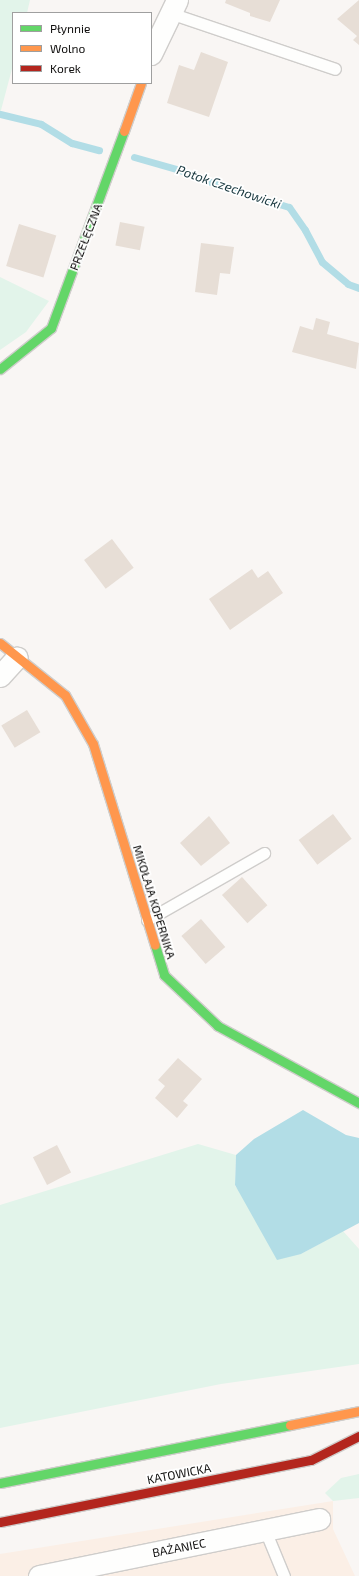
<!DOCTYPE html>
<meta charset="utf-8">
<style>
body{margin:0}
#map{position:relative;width:359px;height:1576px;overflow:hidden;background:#f9f6f4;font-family:"Exo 2",sans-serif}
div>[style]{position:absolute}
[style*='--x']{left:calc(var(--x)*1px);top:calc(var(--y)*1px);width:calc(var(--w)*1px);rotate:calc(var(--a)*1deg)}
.industrial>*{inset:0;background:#fbefe6}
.green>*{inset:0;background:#e2f4ea}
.water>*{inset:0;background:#b2dde6}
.stream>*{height:7px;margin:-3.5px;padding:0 3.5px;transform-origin:3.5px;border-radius:3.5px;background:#b2dde6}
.building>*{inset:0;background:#e7ded6;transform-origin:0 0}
.roads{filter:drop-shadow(1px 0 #cfcdcb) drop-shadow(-1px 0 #cfcdcb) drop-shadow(0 1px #cfcdcb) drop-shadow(0 -1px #cfcdcb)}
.lane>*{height:11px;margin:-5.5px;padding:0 5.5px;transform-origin:5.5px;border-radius:5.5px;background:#fefefd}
.street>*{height:21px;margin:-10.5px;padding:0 10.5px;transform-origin:10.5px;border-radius:10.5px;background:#fefefd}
.fast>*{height:9px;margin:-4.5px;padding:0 4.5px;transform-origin:4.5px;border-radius:4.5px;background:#63d668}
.slow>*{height:9px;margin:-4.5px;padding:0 4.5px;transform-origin:4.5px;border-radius:4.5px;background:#ff974d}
.jam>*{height:9px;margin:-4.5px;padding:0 4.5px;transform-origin:4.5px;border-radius:4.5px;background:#b3261e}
span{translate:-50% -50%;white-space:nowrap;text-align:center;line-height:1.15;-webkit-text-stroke:3.5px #fff;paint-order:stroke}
.street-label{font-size:12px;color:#100f0e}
.water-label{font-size:13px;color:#17363d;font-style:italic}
.legend{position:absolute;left:12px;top:12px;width:140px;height:72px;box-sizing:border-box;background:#fff;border:1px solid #9f9f9f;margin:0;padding:5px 7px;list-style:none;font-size:12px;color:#100f0e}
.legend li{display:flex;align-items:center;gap:8px;height:20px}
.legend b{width:20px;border:1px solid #9f9f9f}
</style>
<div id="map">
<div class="industrial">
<i style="clip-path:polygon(333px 1501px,333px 1529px,355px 1576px,0 1576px,0 1554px)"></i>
</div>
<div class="green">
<i style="clip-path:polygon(0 0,30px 0,27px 13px,13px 13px,13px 65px,0 114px)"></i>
<i style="clip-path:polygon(0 277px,49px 301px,26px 332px,0 350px)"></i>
<i style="clip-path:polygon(198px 1144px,236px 1155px,235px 1186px,301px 1254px,343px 1231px,359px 1249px,359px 1364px,221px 1384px,0 1428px,0 1205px)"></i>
<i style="clip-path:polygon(359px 1474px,359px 1498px,333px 1501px,325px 1493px,341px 1478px)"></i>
</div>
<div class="water">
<i style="clip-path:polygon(303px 1110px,346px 1135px,359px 1138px,359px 1223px,301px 1254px,277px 1260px,235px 1185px,236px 1155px,254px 1139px)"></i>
</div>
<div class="stream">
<i style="--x:0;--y:114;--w:42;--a:13.7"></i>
<i style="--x:41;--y:124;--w:36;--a:32"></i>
<i style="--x:72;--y:143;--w:28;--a:15"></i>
<i style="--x:134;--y:157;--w:48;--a:15.8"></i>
<i style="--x:180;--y:170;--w:44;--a:21.3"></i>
<i style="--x:221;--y:186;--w:71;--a:17.2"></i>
<i style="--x:289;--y:207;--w:28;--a:55"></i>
<i style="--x:305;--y:230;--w:36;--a:62"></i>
<i style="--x:322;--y:262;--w:34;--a:40"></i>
<i style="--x:348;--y:284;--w:12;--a:20"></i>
</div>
<div class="building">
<i style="clip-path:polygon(226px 0,280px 0,270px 22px,250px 16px,250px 13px,225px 3px)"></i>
<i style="clip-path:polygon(359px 0,359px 45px,353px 40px,357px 36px,337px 19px)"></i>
<i style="clip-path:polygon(201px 52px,228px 62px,209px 117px,167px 103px,179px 65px,194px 70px)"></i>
<i style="left:120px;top:222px;width:25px;height:24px;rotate:11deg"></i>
<i style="left:19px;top:224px;width:39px;height:44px;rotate:17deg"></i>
<i style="clip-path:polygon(201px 243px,234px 247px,230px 274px,220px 273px,217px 295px,195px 292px)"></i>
<i style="clip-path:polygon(316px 318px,330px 322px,327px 334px,359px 343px,356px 369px,292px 352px,300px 326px,313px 330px)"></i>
<i style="left:112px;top:539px;width:36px;height:35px;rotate:53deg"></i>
<i style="clip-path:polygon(252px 569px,258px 578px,268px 571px,283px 593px,230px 630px,209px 599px)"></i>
<i style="left:27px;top:710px;width:26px;height:30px;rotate:59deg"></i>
<i style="left:333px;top:814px;width:31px;height:43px;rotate:53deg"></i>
<i style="clip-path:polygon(209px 816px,230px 843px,201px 866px,180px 843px)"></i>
<i style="left:242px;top:877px;width:38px;height:27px;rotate:48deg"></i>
<i style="left:201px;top:919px;width:37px;height:26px;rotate:49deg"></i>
<i style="clip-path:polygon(178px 1058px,202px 1079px,183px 1101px,188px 1105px,177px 1118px,155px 1098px,165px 1086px,158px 1080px)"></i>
<i style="left:57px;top:1145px;width:31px;height:27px;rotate:63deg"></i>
</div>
<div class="roads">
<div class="lane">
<i style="--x:170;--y:13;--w:174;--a:18.7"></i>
<i style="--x:147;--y:920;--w:135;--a:-29.8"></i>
<i style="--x:265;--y:1530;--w:50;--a:67.6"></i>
</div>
<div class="street">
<i style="--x:151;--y:54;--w:60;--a:-64.3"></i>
<i style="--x:0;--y:676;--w:25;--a:-48"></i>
<i style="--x:39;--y:1576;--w:286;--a:-11.5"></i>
</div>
<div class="fast">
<i style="--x:0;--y:369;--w:65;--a:-38.8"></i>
<i style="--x:51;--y:328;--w:210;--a:-69.7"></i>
<i style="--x:155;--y:945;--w:31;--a:73"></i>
<i style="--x:164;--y:975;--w:74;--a:43.4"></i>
<i style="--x:218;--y:1026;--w:161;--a:28.6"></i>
<i style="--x:0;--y:1483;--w:296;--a:-11.3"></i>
</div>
<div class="slow">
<i style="--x:124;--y:131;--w:51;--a:-70.5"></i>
<i style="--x:0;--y:643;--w:83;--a:38.7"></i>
<i style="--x:65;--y:695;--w:56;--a:60.3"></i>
<i style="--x:93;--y:744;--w:210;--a:72.9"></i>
<i style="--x:290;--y:1425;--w:70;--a:-11.5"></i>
</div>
<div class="jam">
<i style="--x:0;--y:1522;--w:317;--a:-11.3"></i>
<i style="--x:311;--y:1460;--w:54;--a:-26.6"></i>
</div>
</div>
<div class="street-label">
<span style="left:86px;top:237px;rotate:-69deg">PRZEŁĘCZNA</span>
<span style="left:154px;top:902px;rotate:73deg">MIKOŁAJA KOPERNIKA</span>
<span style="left:179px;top:1474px;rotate:-11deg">KATOWICKA</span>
<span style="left:179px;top:1548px;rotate:-11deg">BAŻANIEC</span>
</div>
<div class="water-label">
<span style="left:229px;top:187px;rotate:19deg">Potok Czechowicki</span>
</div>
<ul class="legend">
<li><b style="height:5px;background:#63d668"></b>Płynnie</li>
<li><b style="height:5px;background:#ff974d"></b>Wolno</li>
<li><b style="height:5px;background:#b3261e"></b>Korek</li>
</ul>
</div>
